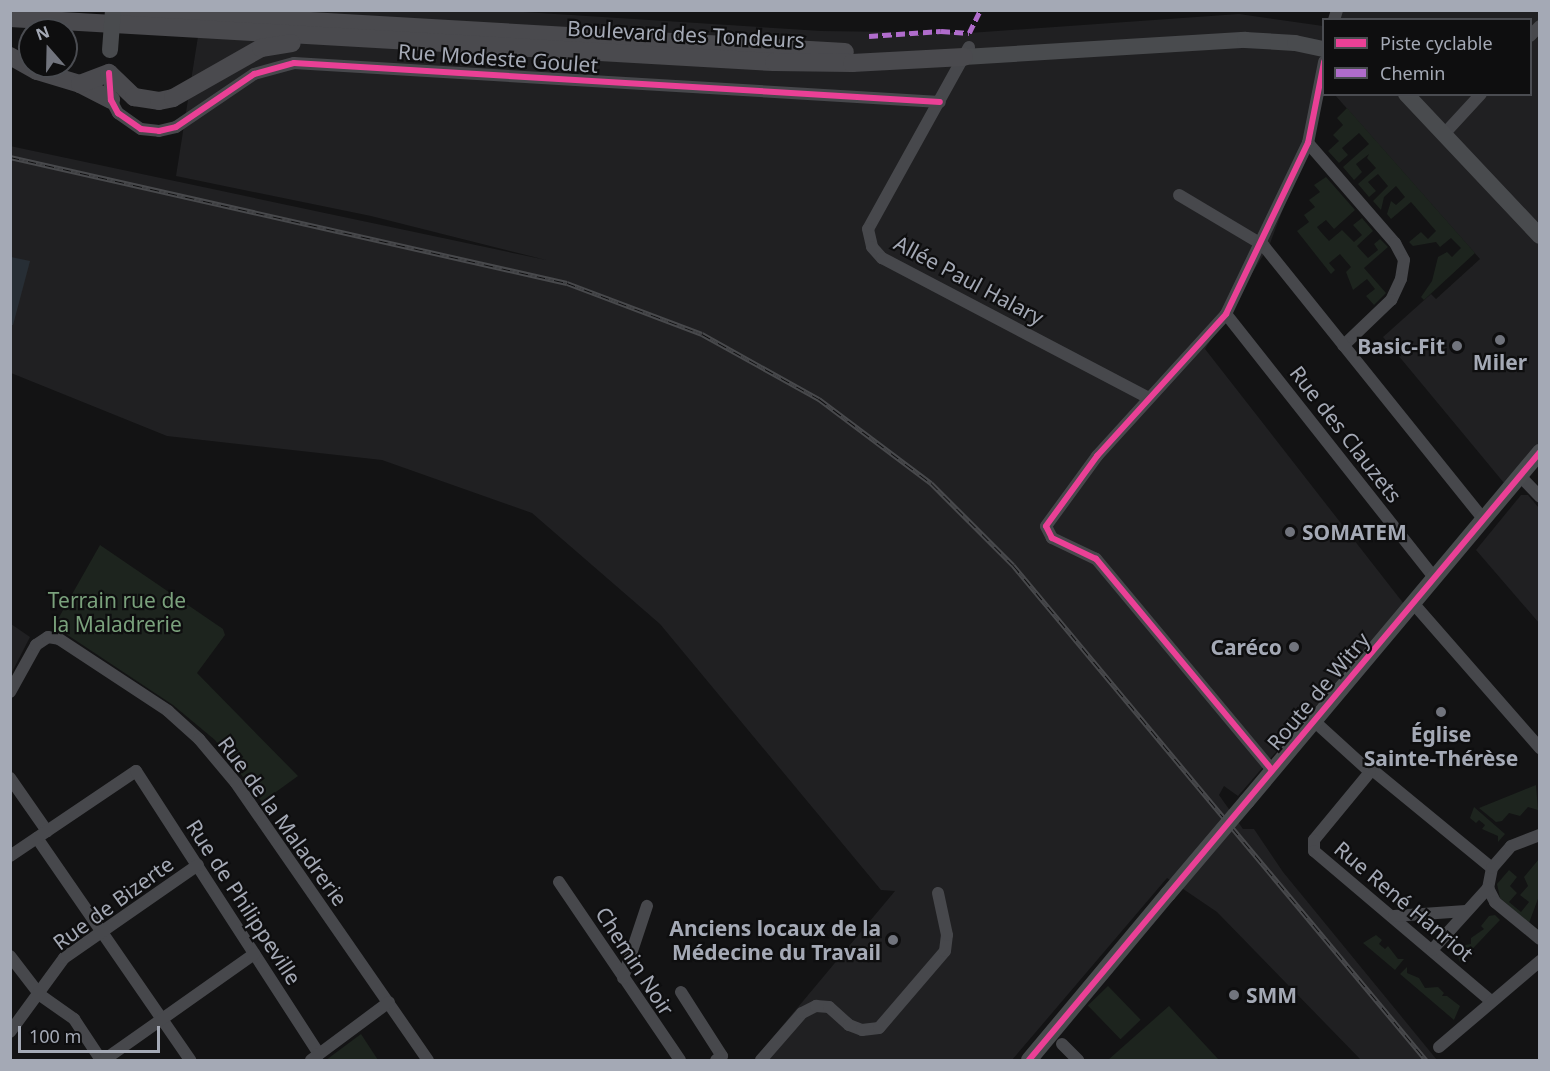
<!DOCTYPE html>
<meta charset="utf-8">
<style>
body{margin:0}
#map{position:relative;width:1550px;height:1071px;overflow:hidden;background:#131314;font-family:"Noto Sans",sans-serif}
div>[style]{position:absolute}
[style*='--x']{left:calc(var(--x)*1px);top:calc(var(--y)*1px);width:calc(var(--w)*1px);rotate:calc(var(--a)*1deg)}
.built>*{inset:0;background:#202022}
.green>*{inset:0;background:#1d241e;transform-origin:0 0}
.water>*{inset:0;background:#272e35}
.minor>*{height:12px;margin:-6px;padding:0 6px;transform-origin:6px;border-radius:6px;background:#47484c}
.major>*{height:16px;margin:-8px;padding:0 8px;transform-origin:8px;border-radius:8px;background:#494b4e}
.highway>*{height:18px;margin:-9px;padding:0 9px;transform-origin:9px;border-radius:9px;background:#4a4a4e}
.rail>*{height:5px;margin-top:-2.5px;transform-origin:0;background:repeating-linear-gradient(90deg,#0e0e0f 0 9px,#48494c 0 18px);box-sizing:border-box;border-block:2px solid #48494c}
.major-bridge>*{height:16px;margin:-8px;padding:0 8px;transform-origin:8px;border-radius:8px;background:#494b4e}
.quiet>*{height:4.5px;margin-top:-2.25px;transform-origin:0;background:repeating-linear-gradient(90deg,#b06ccc 0 9px,transparent 0 13.5px)}
.cycleway>*{height:6px;margin:-3px;padding:0 3px;transform-origin:3px;border-radius:3px;background:#ea4096}
.dots>*{width:16px;height:16px;translate:-50% -50%;box-sizing:border-box;border:3px solid #0e0e0f;border-radius:50%}
span{translate:-50% -50%;white-space:nowrap;text-align:center;line-height:1.15;-webkit-text-stroke:4.5px #0e0e0f;paint-order:stroke}
.street-label{font-size:21px;color:#a4a9b5}
.poi-label{font-size:21px;color:#a4a9b5;font-weight:700}
.right{translate:-100% -50%;text-align:right}
.left{translate:0 -50%;text-align:left}
.park-label{font-size:21px;color:#7aa17c}
.frame{position:absolute;inset:0;border:12px solid #a4a9b5;pointer-events:none}
.legend{position:absolute;left:1322px;top:18px;width:210px;height:78px;box-sizing:border-box;background:#0e0e0f;border:2px solid #4a4c51;margin:0;padding:8px 10px;list-style:none;font-size:18px;color:#a4a9b5}
.legend li{display:flex;align-items:center;gap:12px;height:30px}
.legend b{width:30px;border:2px solid #4a4c51}
.north{position:absolute;left:18px;top:18px;width:60px;height:60px;box-sizing:border-box;background:#0e0e0f;border:2px solid #4a4c51;border-radius:50%;rotate:340deg;font-size:16px;font-weight:700;line-height:24px;text-align:center;color:#a4a9b5}
.north::after{content:'';display:block;margin:auto;width:21px;height:27px;background:#71747d;clip-path:polygon(50% 0,100% 100%,50% 72%,0 100%)}
.scale{position:absolute;left:18px;top:1026px;width:142px;height:27px;box-sizing:border-box;border:3px solid #a4a9b5;border-top:0;padding-left:8px;font-size:18px;line-height:21px;white-space:nowrap;color:#a4a9b5;-webkit-text-stroke:4px #0e0e0f;paint-order:stroke}
</style>
<div id="map">
<div class="built">
<i style="clip-path:polygon(491px 10px,821px 31px,969px 33px,1239px 14px,1323px 26px,1324px 95px,1308px 143px,1269px 246px,1205px 349px,1404px 604px,1238px 796px,1224px 786px,1219px 795px,1243px 829px,1254px 829px,1283px 872px,1437px 1060px,1361px 1060px,1217px 912px,1167px 878px,1012px 1060px,764px 1060px,763px 1049px,895px 891px,881px 890px,660px 624px,532px 513px,382px 460px,167px 436px,11px 373px,10px 146px,546px 260px,371px 216px,176px 176px,202px 11px)"></i>
<i style="clip-path:polygon(1337px 10px,1539px 11px,1539px 452px,1509px 489px,1383px 337px,1431px 294px,1436px 299px,1480px 259px,1335px 95px,1530px 94px,1530px 20px,1334px 20px)"></i>
<i style="clip-path:polygon(1521px 495px,1528px 495px,1539px 508px,1539px 623px,1476px 550px)"></i>
<i style="clip-path:polygon(11px 624px,30px 637px,11px 674px)"></i>
</div>
<div class="green">
<i style="clip-path:polygon(1347px 108px,1475px 253px,1424px 300px,1421px 297px,1432px 281px,1438px 257px,1447px 252px,1452px 257px,1461px 248px,1451px 238px,1440px 247px,1436px 242px,1413px 246px,1409px 242px,1421px 232px,1428px 239px,1436px 231px,1411px 202px,1391px 219px,1387px 214px,1391px 201px,1396px 205px,1405px 197px,1396px 186px,1384px 197px,1381px 210px,1373px 201px,1388px 186px,1378px 174px,1368px 182px,1376px 191px,1369px 197px,1358px 184px,1376px 168px,1367px 158px,1369px 154px,1356px 164px,1362px 172px,1354px 180px,1343px 167px,1369px 144px,1359px 133px,1342px 148px,1348px 155px,1339px 163px,1328px 151px,1339px 141px,1333px 135px,1343px 125px,1337px 118px)"></i>
<i style="clip-path:polygon(1326px 177px,1355px 210px,1334px 229px,1326px 220px,1317px 227px,1320px 231px,1329px 241px,1342px 230px,1354px 242px,1362px 235px,1353px 225px,1362px 218px,1373px 231px,1357px 246px,1368px 258px,1378px 250px,1374px 244px,1380px 239px,1388px 247px,1364px 268px,1386px 293px,1374px 305px,1366px 296px,1375px 289px,1367px 279px,1353px 290px,1346px 272px,1351px 267px,1340px 254px,1329px 263px,1335px 270px,1331px 274px,1297px 231px,1309px 222px,1304px 215px,1315px 207px,1309px 200px,1320px 192px,1314px 185px)"></i>
<i style="clip-path:polygon(100px 545px,223px 629px,225px 635px,197px 673px,298px 776px,262px 802px,215px 740px,173px 705px,54px 626px)"></i>
<i style="clip-path:polygon(1536px 785px,1538px 810px,1528px 807px,1520px 816px,1509px 813px,1502px 821px,1496px 822px,1479px 808px)"></i>
<i style="clip-path:polygon(1474px 807px,1505px 834px,1498px 842px,1498px 836px,1482px 829px,1485px 825px,1479px 820px,1476px 823px,1470px 818px)"></i>
<i style="clip-path:polygon(1539px 859px,1539px 896px,1529px 923px,1500px 898px,1497px 884px,1509px 870px,1517px 877px,1510px 886px,1517px 893px,1509px 902px,1521px 912px,1529px 902px,1520px 895px,1528px 886px,1524px 877px)"></i>
<i style="clip-path:polygon(1495px 915px,1500px 920px,1460px 962px,1457px 954px,1465px 945px,1471px 944px,1471px 938px,1484px 929px,1481px 926px,1489px 916px)"></i>
<i style="clip-path:polygon(1376px 935px,1382px 940px,1379px 944px,1385px 949px,1388px 946px,1398px 959px,1404px 959px,1395px 970px,1363px 943px)"></i>
<i style="clip-path:polygon(1407px 967px,1407px 973px,1419px 978px,1425px 988px,1438px 987px,1444px 993px,1442px 996px,1447px 996px,1460px 1006px,1454px 1020px,1400px 974px)"></i>
<i style="left:1108px;top:986px;width:47px;height:28px;rotate:46deg"></i>
<i style="clip-path:polygon(1169px 1006px,1219px 1060px,1108px 1060px)"></i>
<i style="clip-path:polygon(361px 1034px,378px 1060px,326px 1060px)"></i>
</div>
<div class="water">
<i style="clip-path:polygon(11px 257px,30px 261px,13px 325px,10px 325px)"></i>
</div>
<div class="minor">
<i style="--x:1334;--y:20;--w:10;--a:-73"></i>
<i style="--x:1530;--y:36;--w:14;--a:-45"></i>
<i style="--x:969;--y:47;--w:208;--a:119"></i>
<i style="--x:868;--y:229;--w:18;--a:77"></i>
<i style="--x:872;--y:247;--w:15;--a:48"></i>
<i style="--x:882;--y:258;--w:301;--a:27.7"></i>
<i style="--x:109;--y:73;--w:27;--a:86"></i>
<i style="--x:111;--y:100;--w:15;--a:62"></i>
<i style="--x:118;--y:113;--w:28;--a:35"></i>
<i style="--x:141;--y:129;--w:18;--a:6"></i>
<i style="--x:159;--y:131;--w:17;--a:-13"></i>
<i style="--x:176;--y:127;--w:94;--a:-34.2"></i>
<i style="--x:254;--y:74;--w:41;--a:-15.4"></i>
<i style="--x:294;--y:63;--w:647;--a:3.45"></i>
<i style="--x:1445;--y:133;--w:53;--a:-47.3"></i>
<i style="--x:1308;--y:143;--w:133;--a:49"></i>
<i style="--x:1395;--y:243;--w:19;--a:62"></i>
<i style="--x:1404;--y:260;--w:19;--a:99"></i>
<i style="--x:1401;--y:279;--w:23;--a:115"></i>
<i style="--x:1391;--y:300;--w:66;--a:136.2"></i>
<i style="--x:1179;--y:195;--w:98;--a:30.8"></i>
<i style="--x:1263;--y:245;--w:351;--a:51.2"></i>
<i style="--x:1226;--y:314;--w:335;--a:51.7"></i>
<i style="--x:1520;--y:476;--w:29;--a:46"></i>
<i style="--x:1413;--y:603;--w:193;--a:48.8"></i>
<i style="--x:10;--y:692;--w:54;--a:-61"></i>
<i style="--x:36;--y:645;--w:14;--a:-34"></i>
<i style="--x:48;--y:637;--w:11;--a:10"></i>
<i style="--x:59;--y:639;--w:131;--a:33.4"></i>
<i style="--x:168;--y:711;--w:42;--a:42.1"></i>
<i style="--x:199;--y:739;--w:57;--a:49.9"></i>
<i style="--x:236;--y:783;--w:337;--a:55.3"></i>
<i style="--x:1314;--y:721;--w:76;--a:42.3"></i>
<i style="--x:1370;--y:772;--w:5;--a:0"></i>
<i style="--x:1375;--y:772;--w:151;--a:39.4"></i>
<i style="--x:1492;--y:868;--w:20;--a:101"></i>
<i style="--x:1488;--y:888;--w:16;--a:63"></i>
<i style="--x:1495;--y:902;--w:58;--a:39.4"></i>
<i style="--x:1272;--y:770;--w:275;--a:-129.8"></i>
<i style="--x:1096;--y:559;--w:49;--a:-154.5"></i>
<i style="--x:1052;--y:538;--w:13;--a:-117"></i>
<i style="--x:1046;--y:526;--w:87;--a:-53.9"></i>
<i style="--x:1097;--y:456;--w:192;--a:-47.7"></i>
<i style="--x:1226;--y:314;--w:190;--a:-64.4"></i>
<i style="--x:1308;--y:143;--w:83;--a:-78.8"></i>
<i style="--x:1370;--y:772;--w:88;--a:129.5"></i>
<i style="--x:1314;--y:840;--w:11;--a:90"></i>
<i style="--x:1314;--y:851;--w:231;--a:40.3"></i>
<i style="--x:10;--y:778;--w:65;--a:55.1"></i>
<i style="--x:37;--y:838;--w:270;--a:55.4"></i>
<i style="--x:10;--y:856;--w:152;--a:-34"></i>
<i style="--x:136;--y:771;--w:337;--a:57.1"></i>
<i style="--x:1492;--y:868;--w:29;--a:-49"></i>
<i style="--x:1511;--y:846;--w:31;--a:-21"></i>
<i style="--x:559;--y:882;--w:215;--a:55.8"></i>
<i style="--x:1394;--y:916;--w:72;--a:-4"></i>
<i style="--x:1432;--y:950;--w:84;--a:-47.9"></i>
<i style="--x:10;--y:956;--w:49;--a:52.4"></i>
<i style="--x:40;--y:995;--w:42;--a:35.2"></i>
<i style="--x:74;--y:1019;--w:49;--a:56.6"></i>
<i style="--x:623;--y:978;--w:76;--a:-71.6"></i>
<i style="--x:681;--y:992;--w:76;--a:57.4"></i>
<i style="--x:722;--y:1056;--w:7;--a:146"></i>
<i style="--x:10;--y:1032;--w:92;--a:-53.9"></i>
<i style="--x:64;--y:958;--w:163;--a:-34.8"></i>
<i style="--x:1062;--y:1044;--w:23;--a:45"></i>
<i style="--x:1439;--y:1047;--w:133;--a:-40.4"></i>
<i style="--x:104;--y:1060;--w:184;--a:-35.2"></i>
<i style="--x:311;--y:1060;--w:97;--a:-36.6"></i>
<i style="--x:761;--y:1060;--w:62;--a:-48.9"></i>
<i style="--x:802;--y:1013;--w:16;--a:-27"></i>
<i style="--x:816;--y:1006;--w:13;--a:4"></i>
<i style="--x:829;--y:1007;--w:27;--a:42"></i>
<i style="--x:849;--y:1025;--w:14;--a:21"></i>
<i style="--x:862;--y:1030;--w:17;--a:-7"></i>
<i style="--x:879;--y:1028;--w:101;--a:-49.4"></i>
<i style="--x:945;--y:951;--w:16;--a:-83"></i>
<i style="--x:947;--y:935;--w:43;--a:-102.1"></i>
</div>
<div class="major">
<i style="--x:964;--y:57;--w:282;--a:-3.5"></i>
<i style="--x:1245;--y:40;--w:50;--a:3.4"></i>
<i style="--x:1295;--y:43;--w:30;--a:12"></i>
<i style="--x:1406;--y:94;--w:195;--a:46.7"></i>
<i style="--x:1247;--y:801;--w:456;--a:-50"></i>
<i style="--x:1029;--y:1060;--w:217;--a:-50.1"></i>
</div>
<div class="highway">
<i style="--x:121;--y:10;--w:725;--a:3.32"></i>
<i style="--x:10;--y:18;--w:765;--a:3.3"></i>
<i style="--x:774;--y:62;--w:78;--a:0.7"></i>
<i style="--x:852;--y:63;--w:112;--a:-3.1"></i>
<i style="--x:10;--y:56;--w:31;--a:29"></i>
<i style="--x:37;--y:71;--w:45;--a:16.8"></i>
<i style="--x:80;--y:84;--w:35;--a:27"></i>
<i style="--x:80;--y:84;--w:31;--a:-21"></i>
<i style="--x:109;--y:73;--w:35;--a:44"></i>
<i style="--x:134;--y:97;--w:25;--a:9"></i>
<i style="--x:159;--y:101;--w:14;--a:-12"></i>
<i style="--x:173;--y:98;--w:101;--a:-29.6"></i>
<i style="--x:261;--y:48;--w:31;--a:-9"></i>
</div>
<div class="rail">
<i style="--x:10;--y:157;--w:571;--a:12.75"></i>
<i style="--x:567;--y:283;--w:144;--a:20.7"></i>
<i style="--x:702;--y:334;--w:134;--a:29.1"></i>
<i style="--x:819;--y:399;--w:140;--a:36.9"></i>
<i style="--x:931;--y:483;--w:116;--a:45"></i>
<i style="--x:1013;--y:565;--w:645;--a:50.16"></i>
</div>
<div class="major-bridge">
<i style="--x:110;--y:50;--w:40;--a:-85.7"></i>
<i style="--x:1168;--y:894;--w:122;--a:-49.7"></i>
</div>
<div class="quiet">
<i style="--x:869;--y:36;--w:72;--a:-4"></i>
<i style="--x:941;--y:31;--w:28;--a:4"></i>
<i style="--x:969;--y:33;--w:25;--a:-64"></i>
</div>
<div class="cycleway">
<i style="--x:109;--y:73;--w:27;--a:86"></i>
<i style="--x:111;--y:100;--w:15;--a:62"></i>
<i style="--x:118;--y:113;--w:28;--a:35"></i>
<i style="--x:141;--y:129;--w:18;--a:6"></i>
<i style="--x:159;--y:131;--w:17;--a:-13"></i>
<i style="--x:176;--y:127;--w:94;--a:-34.2"></i>
<i style="--x:254;--y:74;--w:41;--a:-15.4"></i>
<i style="--x:294;--y:63;--w:647;--a:3.45"></i>
<i style="--x:1272;--y:770;--w:275;--a:-129.8"></i>
<i style="--x:1096;--y:559;--w:49;--a:-154.5"></i>
<i style="--x:1052;--y:538;--w:13;--a:-117"></i>
<i style="--x:1046;--y:526;--w:87;--a:-53.9"></i>
<i style="--x:1097;--y:456;--w:192;--a:-47.7"></i>
<i style="--x:1226;--y:314;--w:190;--a:-64.4"></i>
<i style="--x:1308;--y:143;--w:83;--a:-78.8"></i>
<i style="--x:1029;--y:1060;--w:794;--a:-49.95"></i>
</div>
<div class="dots">
<i style="left:1500px;top:340px;background:#71747d"></i>
<i style="left:1457px;top:346px;background:#71747d"></i>
<i style="left:1290px;top:532px;background:#71747d"></i>
<i style="left:1294px;top:647px;background:#71747d"></i>
<i style="left:1441px;top:712px;background:#71747d"></i>
<i style="left:893px;top:940px;background:#71747d"></i>
<i style="left:1234px;top:995px;background:#71747d"></i>
</div>
<div class="street-label">
<span style="left:686px;top:34px;rotate:3deg">Boulevard des Tondeurs</span>
<span style="left:498px;top:58px;rotate:4deg">Rue Modeste Goulet</span>
<span style="left:969px;top:280px;rotate:28deg">Allée Paul Halary</span>
<span style="left:1346px;top:434px;rotate:52deg">Rue des Clauzets</span>
<span style="left:1318px;top:691px;rotate:-50deg">Route de Witry</span>
<span style="left:283px;top:821px;rotate:54deg">Rue de la Maladrerie</span>
<span style="left:1404px;top:901px;rotate:40deg">Rue René Hanriot</span>
<span style="left:244px;top:902px;rotate:57deg">Rue de Philippeville</span>
<span style="left:113px;top:903px;rotate:-36deg">Rue de Bizerte</span>
<span style="left:635px;top:961px;rotate:57deg">Chemin Noir</span>
</div>
<div class="poi-label">
<span class="right" style="left:1445px;top:346px">Basic-Fit</span>
<span style="left:1500px;top:362px">Miler</span>
<span class="left" style="left:1302px;top:532px">SOMATEM</span>
<span class="right" style="left:1282px;top:647px">Caréco</span>
<span style="left:1441px;top:746px">Église<br>Sainte-Thérèse</span>
<span class="right" style="left:881px;top:940px">Anciens locaux de la<br>Médecine du Travail</span>
<span class="left" style="left:1246px;top:995px">SMM</span>
</div>
<div class="park-label">
<span style="left:117px;top:612px">Terrain rue de<br>la Maladrerie</span>
</div>
<div class="frame"></div>
<ul class="legend">
<li><b style="height:8px;background:#ea4096"></b>Piste cyclable</li>
<li><b style="height:8px;background:#b06ccc"></b>Chemin</li>
</ul>
<div class="north">N</div>
<div class="scale">100 m</div>
</div>
